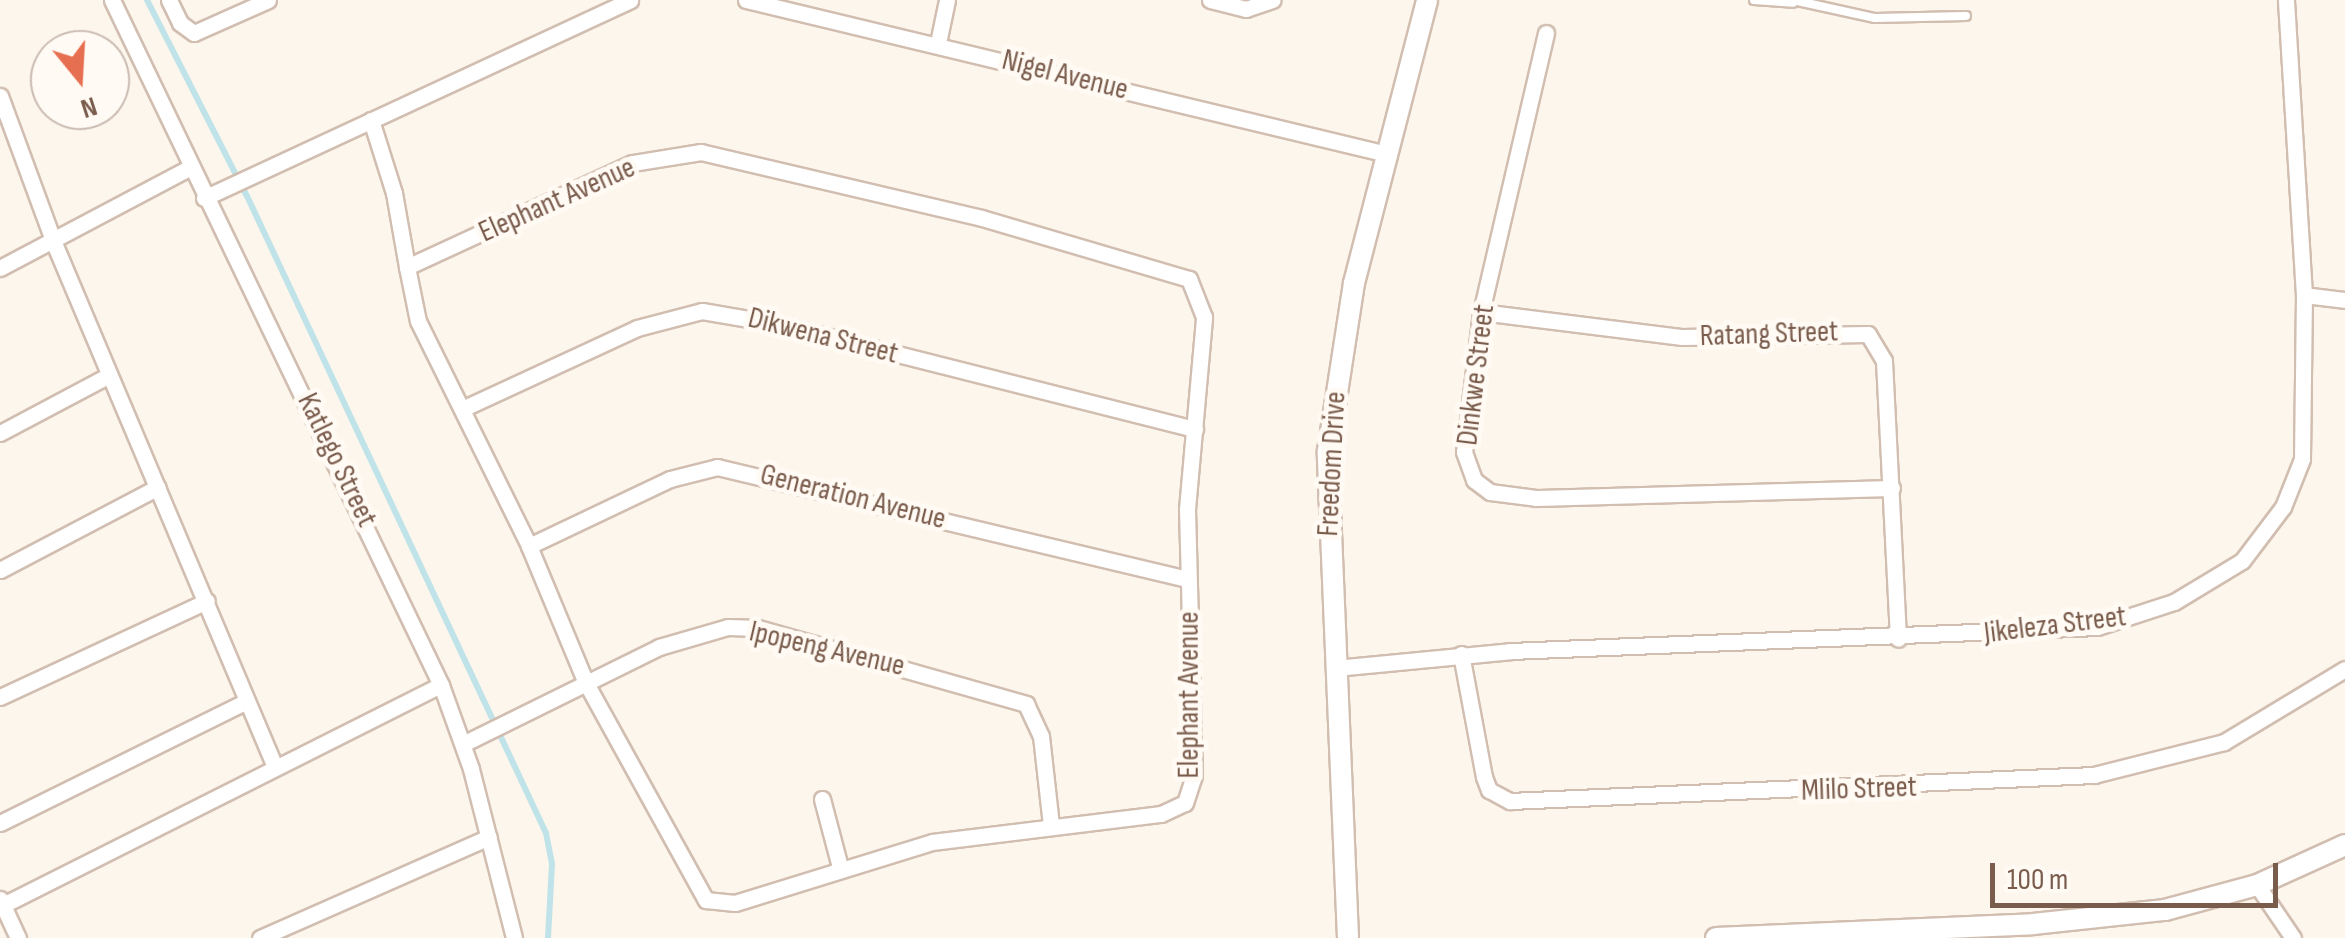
<!DOCTYPE html>
<style>
body{margin:0}
#map{position:relative;width:2345px;height:938px;overflow:hidden;background:#fdf6ec;font-family:"Sofia Sans Condensed",sans-serif}
div>[style]{position:absolute}
[style*='--x']{left:calc(var(--x)*1px);top:calc(var(--y)*1px);width:calc(var(--w)*1px);rotate:calc(var(--a)*1deg)}
.stream>*{height:6px;margin:-3px;padding:0 3px;transform-origin:3px;border-radius:3px;background:#bfe3e8}
.roads{filter:drop-shadow(2px 0 #d1beb0) drop-shadow(-2px 0 #d1beb0) drop-shadow(0 2px #d1beb0) drop-shadow(0 -2px #d1beb0)}
.lane>*{height:8px;margin:-4px;padding:0 4px;transform-origin:4px;border-radius:4px;background:#fff}
.street>*{height:15px;margin:-7.5px;padding:0 7.5px;transform-origin:7.5px;border-radius:7.5px;background:#fff}
.secondary>*{height:20px;margin:-10px;padding:0 10px;transform-origin:10px;border-radius:10px;background:#fff}
span{translate:-50% -50%;white-space:nowrap;text-align:center;line-height:1.15;-webkit-text-stroke:10px #fffaf3;paint-order:stroke}
.street-label{font-size:30px;color:#7a5c4d}
.north{position:absolute;left:30px;top:30px;width:100px;height:100px;box-sizing:border-box;background:#fffaf3;border:2px solid #cabbb1;border-radius:50%;rotate:162deg;font-size:28px;font-weight:700;line-height:40px;text-align:center;color:#7a5c4d}
.north::after{content:'';display:block;margin:auto;width:35px;height:45px;background:#e76f51;clip-path:polygon(50% 0,100% 100%,50% 72%,0 100%)}
.scale{position:absolute;left:1990px;top:863px;width:288px;height:45px;box-sizing:border-box;border:5px solid #7a5c4d;border-top:0;padding-left:12px;font-size:30px;line-height:35px;white-space:nowrap;color:#7a5c4d;-webkit-text-stroke:8px #fffaf3;paint-order:stroke}
</style>
<div id="map">
<div class="stream">
<i style="--x:147;--y:0;--w:220;--a:63"></i>
<i style="--x:247;--y:196;--w:704;--a:64.86"></i>
<i style="--x:546;--y:833;--w:32;--a:79"></i>
<i style="--x:552;--y:864;--w:74;--a:93.1"></i>
</div>
<div class="roads">
<div class="lane">
<i style="--x:1754;--y:0;--w:39;--a:4"></i>
<i style="--x:1793;--y:0;--w:84;--a:12.4"></i>
<i style="--x:1875;--y:18;--w:91;--a:-1.3"></i>
</div>
<div class="street">
<i style="--x:112;--y:0;--w:760;--a:64.35"></i>
<i style="--x:441;--y:685;--w:89;--a:70.3"></i>
<i style="--x:471;--y:769;--w:174;--a:75.7"></i>
<i style="--x:169;--y:0;--w:25;--a:64"></i>
<i style="--x:180;--y:23;--w:17;--a:36"></i>
<i style="--x:194;--y:33;--w:81;--a:-24"></i>
<i style="--x:746;--y:0;--w:655;--a:13.51"></i>
<i style="--x:1210;--y:0;--w:37;--a:14"></i>
<i style="--x:1246;--y:9;--w:28;--a:-19"></i>
<i style="--x:1546;--y:33;--w:286;--a:103.1"></i>
<i style="--x:1481;--y:312;--w:141;--a:96.9"></i>
<i style="--x:1464;--y:452;--w:30;--a:70"></i>
<i style="--x:1474;--y:480;--w:20;--a:37"></i>
<i style="--x:1490;--y:492;--w:46;--a:7.4"></i>
<i style="--x:1536;--y:498;--w:356;--a:-1.6"></i>
<i style="--x:938;--y:43;--w:44;--a:-78.2"></i>
<i style="--x:0;--y:96;--w:157;--a:69.8"></i>
<i style="--x:54;--y:243;--w:569;--a:67.13"></i>
<i style="--x:371;--y:120;--w:77;--a:72.5"></i>
<i style="--x:394;--y:193;--w:75;--a:80"></i>
<i style="--x:407;--y:267;--w:55;--a:78.5"></i>
<i style="--x:418;--y:321;--w:251;--a:63.7"></i>
<i style="--x:529;--y:546;--w:148;--a:67.4"></i>
<i style="--x:586;--y:683;--w:248;--a:61.1"></i>
<i style="--x:706;--y:900;--w:29;--a:6"></i>
<i style="--x:735;--y:903;--w:206;--a:-17.2"></i>
<i style="--x:932;--y:842;--w:231;--a:-7"></i>
<i style="--x:1161;--y:814;--w:26;--a:-25"></i>
<i style="--x:1185;--y:803;--w:28;--a:-72"></i>
<i style="--x:1194;--y:776;--w:267;--a:-91.5"></i>
<i style="--x:1187;--y:509;--w:193;--a:-84.9"></i>
<i style="--x:1204;--y:317;--w:41;--a:-111.5"></i>
<i style="--x:1189;--y:279;--w:216;--a:-163.6"></i>
<i style="--x:982;--y:218;--w:289;--a:-166.8"></i>
<i style="--x:701;--y:152;--w:70;--a:170.9"></i>
<i style="--x:632;--y:163;--w:248;--a:155.2"></i>
<i style="--x:204;--y:198;--w:470;--a:-24.9"></i>
<i style="--x:0;--y:268;--w:214;--a:-27.9"></i>
<i style="--x:2304;--y:295;--w:41;--a:7"></i>
<i style="--x:1481;--y:312;--w:203;--a:7.1"></i>
<i style="--x:1682;--y:337;--w:186;--a:-0.9"></i>
<i style="--x:1868;--y:334;--w:31;--a:59"></i>
<i style="--x:1884;--y:361;--w:278;--a:87.1"></i>
<i style="--x:462;--y:409;--w:193;--a:-24.8"></i>
<i style="--x:637;--y:328;--w:67;--a:-14.7"></i>
<i style="--x:702;--y:311;--w:82;--a:9.8"></i>
<i style="--x:783;--y:325;--w:425;--a:14.2"></i>
<i style="--x:0;--y:433;--w:123;--a:-28"></i>
<i style="--x:529;--y:546;--w:156;--a:-25.4"></i>
<i style="--x:670;--y:479;--w:49;--a:-14.3"></i>
<i style="--x:717;--y:467;--w:484;--a:13.4"></i>
<i style="--x:0;--y:570;--w:178;--a:-27.7"></i>
<i style="--x:1461;--y:654;--w:125;--a:79.4"></i>
<i style="--x:1484;--y:777;--w:14;--a:69"></i>
<i style="--x:1489;--y:790;--w:24;--a:28"></i>
<i style="--x:1510;--y:801;--w:585;--a:-2.55"></i>
<i style="--x:2094;--y:775;--w:134;--a:-14.2"></i>
<i style="--x:2224;--y:742;--w:141;--a:-31.1"></i>
<i style="--x:1335;--y:668;--w:176;--a:-5.5"></i>
<i style="--x:1510;--y:651;--w:587;--a:-2.34"></i>
<i style="--x:2097;--y:627;--w:81;--a:-18"></i>
<i style="--x:2174;--y:602;--w:79;--a:-31.1"></i>
<i style="--x:2242;--y:561;--w:68;--a:-52.8"></i>
<i style="--x:2283;--y:507;--w:52;--a:-68.4"></i>
<i style="--x:2302;--y:459;--w:164;--a:-89.3"></i>
<i style="--x:2304;--y:295;--w:296;--a:-93.5"></i>
<i style="--x:0;--y:697;--w:228;--a:-24.9"></i>
<i style="--x:463;--y:744;--w:219;--a:-26.3"></i>
<i style="--x:659;--y:647;--w:72;--a:-16.2"></i>
<i style="--x:728;--y:627;--w:30;--a:2"></i>
<i style="--x:758;--y:628;--w:279;--a:15.8"></i>
<i style="--x:1026;--y:704;--w:35;--a:65"></i>
<i style="--x:1041;--y:736;--w:90;--a:83.6"></i>
<i style="--x:822;--y:799;--w:70;--a:75.2"></i>
<i style="--x:0;--y:823;--w:275;--a:-26.3"></i>
<i style="--x:2257;--y:885;--w:64;--a:55.8"></i>
<i style="--x:0;--y:899;--w:43;--a:65.2"></i>
<i style="--x:3;--y:905;--w:490;--a:-26.7"></i>
<i style="--x:260;--y:938;--w:250;--a:-23.8"></i>
</div>
<div class="secondary">
<i style="--x:1348;--y:938;--w:487;--a:-92.4"></i>
<i style="--x:1328;--y:451;--w:170;--a:-81.2"></i>
<i style="--x:1354;--y:283;--w:292;--a:-75.5"></i>
<i style="--x:1716;--y:938;--w:317;--a:-2.5"></i>
<i style="--x:2033;--y:924;--w:133;--a:-6.1"></i>
<i style="--x:2165;--y:910;--w:95;--a:-15.2"></i>
<i style="--x:2257;--y:885;--w:97;--a:-24.4"></i>
</div>
</div>
<div class="street-label">
<span style="left:1065px;top:75px;rotate:14deg">Nigel Avenue</span>
<span style="left:557px;top:200px;rotate:-24deg">Elephant Avenue</span>
<span style="left:1769px;top:334px;rotate:-2deg">Ratang Street</span>
<span style="left:823px;top:336px;rotate:14deg">Dikwena Street</span>
<span style="left:1476px;top:375px;rotate:-83deg">Dinkwe Street</span>
<span style="left:337px;top:460px;rotate:64deg">Katlego Street</span>
<span style="left:1332px;top:464px;rotate:-87deg">Freedom Drive</span>
<span style="left:853px;top:497px;rotate:14deg">Generation Avenue</span>
<span style="left:2055px;top:625px;rotate:-7deg">Jikeleza Street</span>
<span style="left:827px;top:649px;rotate:13deg">Ipopeng Avenue</span>
<span style="left:1189px;top:695px;rotate:-90deg">Elephant Avenue</span>
<span style="left:1859px;top:789px;rotate:-2deg">Mlilo Street</span>
</div>
<div class="north">N</div>
<div class="scale">100 m</div>
</div>
